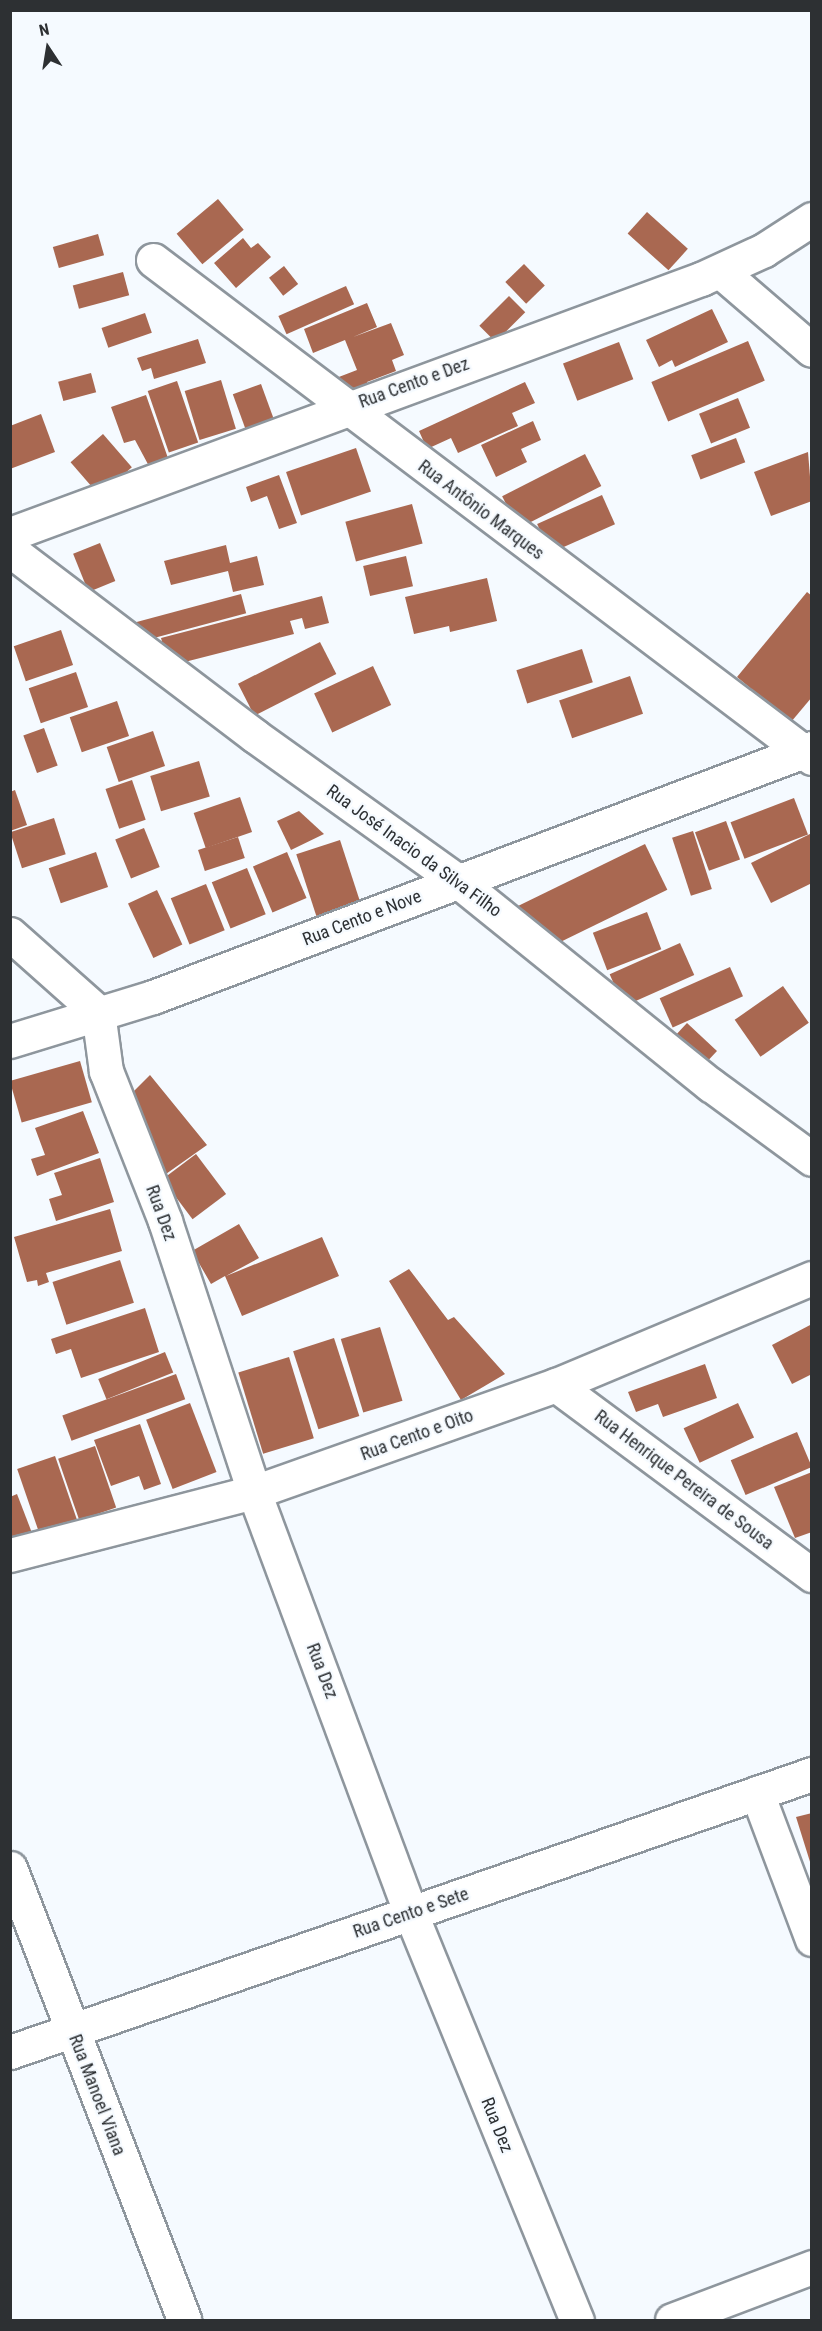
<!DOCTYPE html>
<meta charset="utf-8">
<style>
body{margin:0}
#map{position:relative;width:822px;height:2331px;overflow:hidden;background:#f5faff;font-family:"Roboto Condensed",sans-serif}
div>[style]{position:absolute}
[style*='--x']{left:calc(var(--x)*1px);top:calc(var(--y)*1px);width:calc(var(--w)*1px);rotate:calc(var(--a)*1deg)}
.building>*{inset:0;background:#a96851;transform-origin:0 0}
.roads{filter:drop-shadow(2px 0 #8e969d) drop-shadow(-2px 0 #8e969d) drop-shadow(0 2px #8e969d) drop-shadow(0 -2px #8e969d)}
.street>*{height:33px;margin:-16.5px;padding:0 16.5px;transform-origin:16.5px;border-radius:16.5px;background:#fff}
.secondary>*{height:33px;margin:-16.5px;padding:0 16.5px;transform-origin:16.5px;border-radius:16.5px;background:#fff}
span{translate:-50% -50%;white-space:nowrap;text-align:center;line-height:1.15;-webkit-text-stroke:4.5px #f5faff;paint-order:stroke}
.street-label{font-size:18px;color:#2d3033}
.frame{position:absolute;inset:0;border:12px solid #2d3033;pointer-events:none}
.north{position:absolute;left:18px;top:18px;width:60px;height:60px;-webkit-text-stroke:4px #f5faff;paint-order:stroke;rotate:348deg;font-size:16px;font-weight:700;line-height:24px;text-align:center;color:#2d3033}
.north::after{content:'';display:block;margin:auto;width:21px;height:27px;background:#2d3033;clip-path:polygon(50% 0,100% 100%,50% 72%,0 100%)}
</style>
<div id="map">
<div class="building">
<i style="left:218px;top:199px;width:40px;height:54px;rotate:50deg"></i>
<i style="left:647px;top:212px;width:55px;height:29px;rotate:42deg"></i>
<i style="left:98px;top:234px;width:22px;height:47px;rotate:74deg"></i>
<i style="clip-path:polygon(243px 238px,251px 248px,258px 243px,271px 257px,236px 288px,214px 263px)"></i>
<i style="left:524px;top:264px;width:30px;height:26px;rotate:46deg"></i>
<i style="left:284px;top:266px;width:23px;height:19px;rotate:52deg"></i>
<i style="left:123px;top:272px;width:24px;height:52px;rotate:75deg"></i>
<i style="left:346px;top:286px;width:20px;height:74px;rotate:66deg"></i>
<i style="left:509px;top:296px;width:23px;height:42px;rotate:45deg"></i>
<i style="clip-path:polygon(367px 303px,377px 327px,353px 337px,391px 323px,404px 355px,392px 360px,396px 371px,367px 382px,371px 393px,349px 402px,331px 380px,357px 370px,345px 340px,313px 353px,304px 329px)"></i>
<i style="clip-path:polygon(712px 309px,728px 342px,675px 367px,672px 360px,659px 367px,646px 340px)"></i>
<i style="left:145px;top:313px;width:21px;height:46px;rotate:71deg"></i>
<i style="clip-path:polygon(198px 339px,206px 363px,154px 379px,151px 368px,142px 371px,137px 358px)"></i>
<i style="left:748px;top:341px;width:43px;height:105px;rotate:67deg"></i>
<i style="left:619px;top:342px;width:40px;height:60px;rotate:69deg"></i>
<i style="left:91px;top:373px;width:20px;height:34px;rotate:75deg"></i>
<i style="left:221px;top:380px;width:51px;height:38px;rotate:73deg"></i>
<i style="left:177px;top:381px;width:65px;height:31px;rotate:71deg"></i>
<i style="clip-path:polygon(525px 382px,535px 403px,512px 413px,518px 426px,458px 453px,451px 438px,427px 449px,419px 431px)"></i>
<i style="left:261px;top:384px;width:45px;height:30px;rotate:70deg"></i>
<i style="clip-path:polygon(146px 395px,169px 461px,150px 468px,135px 440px,124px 443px,111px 407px)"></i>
<i style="left:738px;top:398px;width:32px;height:42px;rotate:68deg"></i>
<i style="clip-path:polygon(41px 414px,55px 452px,10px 469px,10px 426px)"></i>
<i style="clip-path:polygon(533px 421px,541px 440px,521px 449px,527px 462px,496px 477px,481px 445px)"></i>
<i style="left:103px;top:434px;width:44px;height:43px;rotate:49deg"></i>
<i style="left:736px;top:438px;width:26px;height:48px;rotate:69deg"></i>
<i style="left:356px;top:448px;width:46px;height:74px;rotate:71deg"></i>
<i style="clip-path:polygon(808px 452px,812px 501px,771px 516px,754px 472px)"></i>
<i style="left:585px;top:454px;width:36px;height:93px;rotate:63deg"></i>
<i style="clip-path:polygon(279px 475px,297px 523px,279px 529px,267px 496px,251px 502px,246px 487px)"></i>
<i style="left:602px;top:495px;width:32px;height:71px;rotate:66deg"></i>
<i style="left:412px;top:504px;width:41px;height:69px;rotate:75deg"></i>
<i style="left:100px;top:543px;width:41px;height:29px;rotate:68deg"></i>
<i style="clip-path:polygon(226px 545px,230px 563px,257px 556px,264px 585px,233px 592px,228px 571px,171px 585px,164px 561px)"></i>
<i style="left:406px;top:556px;width:31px;height:44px;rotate:77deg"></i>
<i style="clip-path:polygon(487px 578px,497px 621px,450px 632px,449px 626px,414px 634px,405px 597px)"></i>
<i style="clip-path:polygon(807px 592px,812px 596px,812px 697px,791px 722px,737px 677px)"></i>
<i style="left:241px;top:594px;width:20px;height:109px;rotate:75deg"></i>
<i style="clip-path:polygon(322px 596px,329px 623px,305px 629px,302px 618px,290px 621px,294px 634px,169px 666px,161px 638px)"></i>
<i style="left:61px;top:630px;width:37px;height:50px;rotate:71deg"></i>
<i style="left:320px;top:642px;width:36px;height:92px;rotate:63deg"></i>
<i style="left:582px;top:649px;width:35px;height:69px;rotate:72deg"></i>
<i style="left:373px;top:666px;width:43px;height:65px;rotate:65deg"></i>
<i style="left:76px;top:672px;width:37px;height:50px;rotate:71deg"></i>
<i style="left:630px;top:676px;width:40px;height:75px;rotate:71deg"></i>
<i style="left:117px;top:701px;width:37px;height:50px;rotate:71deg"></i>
<i style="left:44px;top:728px;width:40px;height:22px;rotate:70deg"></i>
<i style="left:153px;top:731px;width:37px;height:49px;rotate:71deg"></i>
<i style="left:199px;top:761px;width:37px;height:51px;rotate:73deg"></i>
<i style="left:132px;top:780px;width:42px;height:28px;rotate:71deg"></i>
<i style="clip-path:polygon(15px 790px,27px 825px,10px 831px,10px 792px)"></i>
<i style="left:240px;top:797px;width:37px;height:49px;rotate:71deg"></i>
<i style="left:794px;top:798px;width:39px;height:68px;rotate:69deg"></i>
<i style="clip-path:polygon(299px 811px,324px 834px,291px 850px,277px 821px)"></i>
<i style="left:54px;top:818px;width:38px;height:46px;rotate:72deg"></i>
<i style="left:726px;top:821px;width:41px;height:33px;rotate:70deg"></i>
<i style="left:144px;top:828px;width:42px;height:31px;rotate:68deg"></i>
<i style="left:693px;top:831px;width:61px;height:22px;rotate:72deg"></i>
<i style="clip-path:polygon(812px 833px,812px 883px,771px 903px,751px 863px)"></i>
<i style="left:238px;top:837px;width:22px;height:42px;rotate:72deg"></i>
<i style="left:340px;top:840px;width:65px;height:46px;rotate:72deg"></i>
<i style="left:645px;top:844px;width:51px;height:151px;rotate:64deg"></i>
<i style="left:96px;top:852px;width:37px;height:50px;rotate:71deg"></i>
<i style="left:287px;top:852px;width:50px;height:37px;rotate:67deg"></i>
<i style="left:247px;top:868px;width:50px;height:38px;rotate:68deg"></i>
<i style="left:206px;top:884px;width:50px;height:38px;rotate:68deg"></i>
<i style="left:157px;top:890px;width:60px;height:32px;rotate:65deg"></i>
<i style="left:647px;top:912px;width:40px;height:58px;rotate:69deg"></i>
<i style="left:680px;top:943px;width:35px;height:77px;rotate:66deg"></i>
<i style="left:730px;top:967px;width:32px;height:77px;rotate:66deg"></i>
<i style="left:783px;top:986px;width:45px;height:59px;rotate:55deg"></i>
<i style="left:687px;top:1023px;width:41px;height:26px;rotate:43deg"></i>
<i style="left:80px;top:1061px;width:43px;height:73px;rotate:74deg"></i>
<i style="clip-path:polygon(150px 1075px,207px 1145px,156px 1181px,149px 1159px,156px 1151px,140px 1135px,131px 1094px)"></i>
<i style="clip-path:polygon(83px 1111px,99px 1153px,37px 1176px,31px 1159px,45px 1155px,35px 1128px)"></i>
<i style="left:196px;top:1154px;width:50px;height:42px;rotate:53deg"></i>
<i style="clip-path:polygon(100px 1158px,114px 1202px,56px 1221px,49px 1199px,62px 1195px,54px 1173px)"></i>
<i style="clip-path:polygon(110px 1209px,122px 1251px,46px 1273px,49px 1282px,38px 1286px,37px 1280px,27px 1282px,14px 1237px)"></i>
<i style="clip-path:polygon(239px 1224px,259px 1258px,226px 1276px,322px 1237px,339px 1276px,242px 1316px,225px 1276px,211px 1284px,192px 1251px)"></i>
<i style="left:120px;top:1260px;width:45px;height:71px;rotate:72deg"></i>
<i style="clip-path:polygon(409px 1269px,448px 1320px,454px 1317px,505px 1374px,461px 1400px,389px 1281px)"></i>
<i style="clip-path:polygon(145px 1308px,159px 1352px,81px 1378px,71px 1349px,56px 1354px,51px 1339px)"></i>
<i style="clip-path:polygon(812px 1324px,812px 1374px,792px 1384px,772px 1345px)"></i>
<i style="left:380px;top:1327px;width:77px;height:41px;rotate:73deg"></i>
<i style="left:334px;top:1338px;width:82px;height:43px;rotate:72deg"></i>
<i style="left:165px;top:1352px;width:22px;height:72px;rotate:68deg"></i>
<i style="left:289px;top:1357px;width:85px;height:53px;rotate:73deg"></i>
<i style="clip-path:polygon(705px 1364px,717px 1398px,663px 1417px,658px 1404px,636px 1412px,628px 1392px)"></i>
<i style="left:176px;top:1374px;width:27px;height:121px;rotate:70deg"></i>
<i style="left:190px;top:1403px;width:74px;height:47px;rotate:69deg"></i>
<i style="left:738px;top:1403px;width:38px;height:60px;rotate:65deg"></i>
<i style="clip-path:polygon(140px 1424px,161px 1484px,144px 1490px,139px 1476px,111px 1486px,94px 1440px)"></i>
<i style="left:797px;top:1432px;width:38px;height:72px;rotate:67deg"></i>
<i style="left:95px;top:1446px;width:65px;height:39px;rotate:71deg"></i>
<i style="left:55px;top:1456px;width:68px;height:40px;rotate:71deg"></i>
<i style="clip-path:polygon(812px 1472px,812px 1532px,795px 1538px,774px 1487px)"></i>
<i style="clip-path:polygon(17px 1494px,32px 1533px,10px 1542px,10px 1497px)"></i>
<i style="clip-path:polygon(812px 1813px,812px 1865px,811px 1865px,796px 1817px)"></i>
</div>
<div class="roads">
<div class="street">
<i style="--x:153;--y:260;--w:826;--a:37.08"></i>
<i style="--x:720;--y:271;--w:121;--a:40.7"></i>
<i style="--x:10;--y:534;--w:737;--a:-20.26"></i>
<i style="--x:701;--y:279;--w:69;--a:-24.7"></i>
<i style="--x:764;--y:250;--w:57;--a:-32.9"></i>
<i style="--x:10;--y:550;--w:308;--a:37.2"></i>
<i style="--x:255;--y:736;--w:251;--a:35.6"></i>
<i style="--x:459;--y:882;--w:324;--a:38.9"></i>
<i style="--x:711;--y:1085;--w:125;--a:36.2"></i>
<i style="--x:10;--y:934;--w:118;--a:41.6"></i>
<i style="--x:98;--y:1012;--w:60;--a:82.3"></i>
<i style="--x:106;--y:1071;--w:161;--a:68.5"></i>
<i style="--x:165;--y:1221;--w:285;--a:71.8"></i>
<i style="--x:254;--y:1492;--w:450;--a:69.6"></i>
<i style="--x:411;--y:1914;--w:439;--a:67.8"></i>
<i style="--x:10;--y:1041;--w:150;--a:-17.1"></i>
<i style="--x:153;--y:997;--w:704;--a:-20.7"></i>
<i style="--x:556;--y:1385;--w:319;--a:36.6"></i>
<i style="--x:10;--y:1555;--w:252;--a:-14.5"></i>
<i style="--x:254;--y:1492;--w:320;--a:-19.5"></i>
<i style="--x:556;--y:1385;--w:277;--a:-22.7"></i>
<i style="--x:757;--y:1793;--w:156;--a:69.4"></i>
<i style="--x:10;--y:1868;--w:484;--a:68.9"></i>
<i style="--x:672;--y:2320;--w:150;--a:-20.7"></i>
</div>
<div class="secondary">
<i style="--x:10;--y:2052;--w:849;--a:-19.12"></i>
</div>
</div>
<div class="street-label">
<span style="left:414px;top:383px;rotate:-20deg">Rua Cento e Dez</span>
<span style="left:481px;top:510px;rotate:37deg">Rua Antônio Marques</span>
<span style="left:414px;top:851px;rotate:36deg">Rua José Inacio da Silva Filho</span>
<span style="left:362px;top:918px;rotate:-21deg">Rua Cento e Nove</span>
<span style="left:161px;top:1213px;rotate:70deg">Rua Dez</span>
<span style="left:417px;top:1435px;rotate:-20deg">Rua Cento e Oito</span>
<span style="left:684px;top:1480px;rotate:37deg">Rua Henrique Pereira de Sousa</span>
<span style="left:322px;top:1671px;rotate:69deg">Rua Dez</span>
<span style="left:411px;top:1913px;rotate:-19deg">Rua Cento e Sete</span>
<span style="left:97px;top:2095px;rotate:69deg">Rua Manoel Viana</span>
<span style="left:497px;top:2125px;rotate:68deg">Rua Dez</span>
</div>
<div class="frame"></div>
<div class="north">N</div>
</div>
